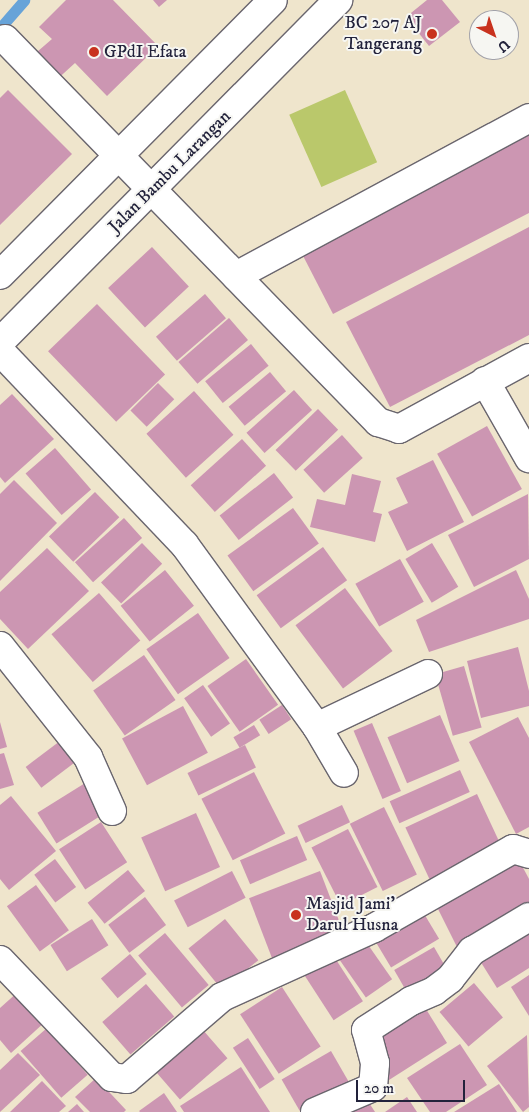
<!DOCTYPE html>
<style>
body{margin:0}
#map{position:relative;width:529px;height:1112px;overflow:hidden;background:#efe5cc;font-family:"IM FELL DW Pica",serif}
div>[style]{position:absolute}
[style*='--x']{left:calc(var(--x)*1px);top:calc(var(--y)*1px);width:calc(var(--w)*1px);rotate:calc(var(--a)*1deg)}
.green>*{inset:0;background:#bac86b;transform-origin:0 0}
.stream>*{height:11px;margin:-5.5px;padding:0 5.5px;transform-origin:5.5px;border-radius:5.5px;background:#67a3d8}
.building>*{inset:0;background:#cc96b2;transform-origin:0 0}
.roads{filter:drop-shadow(1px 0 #6a666e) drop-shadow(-1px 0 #6a666e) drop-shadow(0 1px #6a666e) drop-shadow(0 -1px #6a666e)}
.minor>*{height:28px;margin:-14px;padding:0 14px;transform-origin:14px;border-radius:14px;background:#fff}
.dots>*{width:14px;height:14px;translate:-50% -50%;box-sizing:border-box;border:2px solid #f6f6f2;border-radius:50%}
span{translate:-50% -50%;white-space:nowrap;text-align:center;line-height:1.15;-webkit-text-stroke:4px #f6f6f2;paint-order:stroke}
.poi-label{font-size:18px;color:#22223b}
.right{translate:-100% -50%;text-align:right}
.left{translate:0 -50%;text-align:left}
.street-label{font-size:18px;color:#22223b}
.north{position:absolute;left:469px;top:10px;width:50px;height:50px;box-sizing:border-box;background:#f6f6f2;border:1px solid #a1a1a9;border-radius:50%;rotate:139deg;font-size:14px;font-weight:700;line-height:20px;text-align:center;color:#22223b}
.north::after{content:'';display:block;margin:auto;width:18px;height:22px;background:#c8321e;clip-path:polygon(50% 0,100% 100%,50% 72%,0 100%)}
.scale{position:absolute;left:356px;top:1080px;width:109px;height:22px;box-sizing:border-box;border:2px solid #22223b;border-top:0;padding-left:6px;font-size:15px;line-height:18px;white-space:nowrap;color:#22223b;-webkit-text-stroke:4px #f6f6f2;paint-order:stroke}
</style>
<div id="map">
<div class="green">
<i style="left:345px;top:90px;width:79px;height:61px;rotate:66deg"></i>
</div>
<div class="stream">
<i style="--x:0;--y:28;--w:37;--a:-49"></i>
</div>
<div class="building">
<i style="clip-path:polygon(66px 0,113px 0,158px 46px,107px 96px,75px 63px,53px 83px,30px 58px,52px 39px,39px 27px)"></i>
<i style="clip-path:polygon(153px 0,167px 0,159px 7px)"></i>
<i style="clip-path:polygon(427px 0,442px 0,460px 22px,429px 46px,406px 17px)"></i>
<i style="clip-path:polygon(8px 90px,72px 154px,0 225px,0 98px)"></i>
<i style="clip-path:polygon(529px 130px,529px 213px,333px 314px,299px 248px)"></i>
<i style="clip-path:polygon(529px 227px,529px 335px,390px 407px,346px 322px)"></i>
<i style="left:152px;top:247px;width:54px;height:60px;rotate:47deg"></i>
<i style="left:205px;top:294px;width:32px;height:65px;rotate:49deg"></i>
<i style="left:97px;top:304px;width:98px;height:68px;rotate:46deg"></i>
<i style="left:229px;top:318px;width:29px;height:67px;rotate:49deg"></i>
<i style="left:251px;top:344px;width:28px;height:59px;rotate:51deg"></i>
<i style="left:270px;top:372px;width:25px;height:54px;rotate:50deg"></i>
<i style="left:158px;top:383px;width:23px;height:39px;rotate:45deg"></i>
<i style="left:294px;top:390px;width:27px;height:64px;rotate:48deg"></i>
<i style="left:194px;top:391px;width:59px;height:64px;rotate:48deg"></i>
<i style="clip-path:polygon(12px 394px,54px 439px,5px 483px,0 477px,0 405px)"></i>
<i style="left:318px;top:409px;width:29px;height:59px;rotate:46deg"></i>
<i style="left:487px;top:426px;width:72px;height:57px;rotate:61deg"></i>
<i style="left:342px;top:435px;width:31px;height:52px;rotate:48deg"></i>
<i style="left:242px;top:439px;width:36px;height:69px;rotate:48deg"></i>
<i style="left:55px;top:448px;width:55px;height:39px;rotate:49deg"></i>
<i style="clip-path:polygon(433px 460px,464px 522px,407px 551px,388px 512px,408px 503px,396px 478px)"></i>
<i style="left:274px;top:473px;width:31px;height:69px;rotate:52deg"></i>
<i style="clip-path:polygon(352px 474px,381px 481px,373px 512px,382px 514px,375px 542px,310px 527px,317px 499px,345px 505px)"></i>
<i style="clip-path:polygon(14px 480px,57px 523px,0 581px,0 494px)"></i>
<i style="left:95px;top:492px;width:35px;height:64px;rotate:46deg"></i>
<i style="clip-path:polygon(528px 494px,529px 559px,474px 587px,448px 535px)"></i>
<i style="left:293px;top:508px;width:44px;height:81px;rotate:54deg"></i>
<i style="left:124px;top:518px;width:27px;height:66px;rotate:48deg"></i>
<i style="left:142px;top:543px;width:29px;height:57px;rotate:46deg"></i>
<i style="left:432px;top:543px;width:51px;height:31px;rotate:59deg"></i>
<i style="left:323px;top:547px;width:41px;height:82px;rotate:54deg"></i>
<i style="clip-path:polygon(47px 548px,89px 591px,28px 649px,0 619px,0 592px)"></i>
<i style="left:400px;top:559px;width:49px;height:51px;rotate:61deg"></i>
<i style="left:165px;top:570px;width:46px;height:57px;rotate:51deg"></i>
<i style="clip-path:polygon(516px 570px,529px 599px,529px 619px,429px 652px,416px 620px)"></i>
<i style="left:345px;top:588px;width:79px;height:62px;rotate:53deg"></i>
<i style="left:99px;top:593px;width:63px;height:63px;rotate:49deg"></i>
<i style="left:198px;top:613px;width:55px;height:63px;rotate:55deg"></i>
<i style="clip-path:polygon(518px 647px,529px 691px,529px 706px,481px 718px,467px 661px)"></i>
<i style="left:144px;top:655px;width:55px;height:62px;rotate:55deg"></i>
<i style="left:246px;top:659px;width:56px;height:47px;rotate:55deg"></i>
<i style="left:464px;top:666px;width:64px;height:30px;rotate:74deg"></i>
<i style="left:203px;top:685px;width:47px;height:23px;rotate:55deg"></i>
<i style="left:282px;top:705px;width:17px;height:27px;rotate:57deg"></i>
<i style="left:183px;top:706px;width:53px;height:69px;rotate:62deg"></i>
<i style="left:440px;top:715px;width:50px;height:57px;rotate:67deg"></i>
<i style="clip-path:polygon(518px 717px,529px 738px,529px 827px,516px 834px,469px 742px)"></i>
<i style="clip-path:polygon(0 722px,7px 747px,0 749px)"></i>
<i style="left:372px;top:723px;width:74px;height:20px;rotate:67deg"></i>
<i style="left:254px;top:725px;width:12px;height:24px;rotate:59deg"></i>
<i style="left:64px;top:738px;width:26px;height:48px;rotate:53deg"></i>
<i style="left:245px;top:745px;width:25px;height:64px;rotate:64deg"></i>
<i style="clip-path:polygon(4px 753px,14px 785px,0 789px,0 754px)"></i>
<i style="left:460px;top:770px;width:24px;height:77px;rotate:66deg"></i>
<i style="left:254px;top:772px;width:69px;height:59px;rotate:63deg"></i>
<i style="left:90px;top:780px;width:36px;height:62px;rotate:58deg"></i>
<i style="left:477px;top:794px;width:61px;height:79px;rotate:65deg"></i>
<i style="clip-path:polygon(11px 796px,56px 851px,9px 890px,0 879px,0 805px)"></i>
<i style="left:342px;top:805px;width:19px;height:49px;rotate:65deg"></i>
<i style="left:384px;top:807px;width:75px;height:38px;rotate:64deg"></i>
<i style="left:196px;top:813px;width:59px;height:60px;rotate:66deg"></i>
<i style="left:101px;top:822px;width:48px;height:50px;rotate:57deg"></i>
<i style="left:348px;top:829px;width:65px;height:41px;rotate:63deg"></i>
<i style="left:297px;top:836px;width:26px;height:62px;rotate:67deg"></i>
<i style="left:55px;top:859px;width:35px;height:26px;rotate:53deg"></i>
<i style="clip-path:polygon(520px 862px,529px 879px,529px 912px,458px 949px,436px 905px)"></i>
<i style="left:128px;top:870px;width:27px;height:52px;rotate:51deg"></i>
<i style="left:232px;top:871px;width:30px;height:65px;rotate:63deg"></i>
<i style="left:320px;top:871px;width:64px;height:76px;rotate:69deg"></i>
<i style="left:36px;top:885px;width:56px;height:36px;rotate:54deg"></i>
<i style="left:145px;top:897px;width:35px;height:46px;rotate:53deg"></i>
<i style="left:420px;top:907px;width:37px;height:56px;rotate:59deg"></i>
<i style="left:92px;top:919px;width:31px;height:49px;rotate:58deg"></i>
<i style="left:225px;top:919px;width:53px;height:47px;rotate:51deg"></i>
<i style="clip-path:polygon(529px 924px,529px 968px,497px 988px,477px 956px)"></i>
<i style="left:165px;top:933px;width:68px;height:35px;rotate:50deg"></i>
<i style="left:364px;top:939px;width:49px;height:32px;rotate:55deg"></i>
<i style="left:434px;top:947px;width:32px;height:46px;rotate:60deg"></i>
<i style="left:130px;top:954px;width:26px;height:38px;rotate:50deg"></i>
<i style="left:333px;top:955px;width:55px;height:35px;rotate:57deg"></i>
<i style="clip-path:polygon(529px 975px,529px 1016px,511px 987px)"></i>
<i style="left:474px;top:983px;width:45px;height:45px;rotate:50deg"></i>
<i style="left:146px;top:984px;width:43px;height:58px;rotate:49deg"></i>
<i style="left:282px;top:987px;width:71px;height:50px;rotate:57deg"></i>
<i style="clip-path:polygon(19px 991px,46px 1021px,11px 1053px,0 1040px,0 1008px)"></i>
<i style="clip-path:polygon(421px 1001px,447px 1043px,389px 1080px,376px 1040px)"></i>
<i style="left:196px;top:1022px;width:48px;height:63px;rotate:49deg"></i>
<i style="left:47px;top:1028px;width:62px;height:35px;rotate:49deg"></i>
<i style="clip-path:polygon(527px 1035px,529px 1107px,523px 1112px,487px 1066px)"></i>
<i style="left:248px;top:1038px;width:49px;height:18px;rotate:57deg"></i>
<i style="clip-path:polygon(460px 1044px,487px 1085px,446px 1112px,430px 1112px,407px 1078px)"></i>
<i style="left:331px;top:1051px;width:36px;height:57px;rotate:60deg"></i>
<i style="clip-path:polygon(18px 1053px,40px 1075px,0 1112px,0 1070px)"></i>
<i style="clip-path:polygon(241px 1067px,270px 1112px,184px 1112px,180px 1106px)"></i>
<i style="clip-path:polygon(96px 1078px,126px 1110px,124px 1112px,90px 1112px,75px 1097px)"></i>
<i style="clip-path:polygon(42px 1081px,66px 1106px,59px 1112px,10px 1112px)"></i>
<i style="clip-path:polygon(499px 1084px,517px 1112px,454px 1112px)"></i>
<i style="clip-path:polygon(164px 1093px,177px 1112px,140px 1112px,139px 1111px)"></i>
<i style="clip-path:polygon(364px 1095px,375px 1112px,339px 1112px)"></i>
<i style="clip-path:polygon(407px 1097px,417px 1112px,385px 1112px)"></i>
<i style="clip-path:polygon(77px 1104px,84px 1112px,68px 1112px)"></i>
</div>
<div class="roads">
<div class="minor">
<i style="--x:5;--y:39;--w:535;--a:45.76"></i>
<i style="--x:378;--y:422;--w:22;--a:18"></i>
<i style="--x:399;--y:429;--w:148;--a:-28.6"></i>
<i style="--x:0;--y:275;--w:387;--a:-45.2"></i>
<i style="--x:236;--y:276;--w:333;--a:-28.3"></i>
<i style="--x:0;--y:342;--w:481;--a:-45.3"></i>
<i style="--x:0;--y:351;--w:267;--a:46.4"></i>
<i style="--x:184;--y:544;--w:226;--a:54"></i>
<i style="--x:317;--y:727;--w:53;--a:59.6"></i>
<i style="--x:485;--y:381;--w:89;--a:60.3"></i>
<i style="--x:0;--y:646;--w:142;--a:51.6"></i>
<i style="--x:88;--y:757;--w:59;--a:66"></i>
<i style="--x:317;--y:727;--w:123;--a:-25.5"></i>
<i style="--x:0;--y:960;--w:162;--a:46.3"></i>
<i style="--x:112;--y:1077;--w:15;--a:8"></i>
<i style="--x:127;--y:1079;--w:125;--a:-40.8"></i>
<i style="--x:222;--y:997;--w:167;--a:-24.4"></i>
<i style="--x:374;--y:928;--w:160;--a:-29.6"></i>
<i style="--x:513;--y:849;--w:17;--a:17"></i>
<i style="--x:315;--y:1112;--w:63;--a:-23.3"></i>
<i style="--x:373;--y:1087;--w:24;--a:-85"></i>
<i style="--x:375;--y:1063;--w:34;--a:-105"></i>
<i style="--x:366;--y:1030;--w:54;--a:-32.8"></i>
<i style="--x:411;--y:1001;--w:25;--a:-23"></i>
<i style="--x:434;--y:991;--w:20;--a:-37"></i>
<i style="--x:450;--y:979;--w:36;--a:-52"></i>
<i style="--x:472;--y:951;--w:66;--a:-30.8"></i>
</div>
</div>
<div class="dots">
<i style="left:432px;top:34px;background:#c8321e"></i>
<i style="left:94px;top:52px;background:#c8321e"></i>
<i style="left:296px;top:915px;background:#c8321e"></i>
</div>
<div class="poi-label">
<span class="right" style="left:422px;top:34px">BC 207 AJ<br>Tangerang</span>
<span class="left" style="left:104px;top:52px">GPdI Efata</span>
<span class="left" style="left:306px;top:915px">Masjid Jami'<br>Darul Husna</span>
</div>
<div class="street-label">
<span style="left:170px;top:172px;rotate:-45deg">Jalan Bambu Larangan</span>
</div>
<div class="north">U</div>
<div class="scale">20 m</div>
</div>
